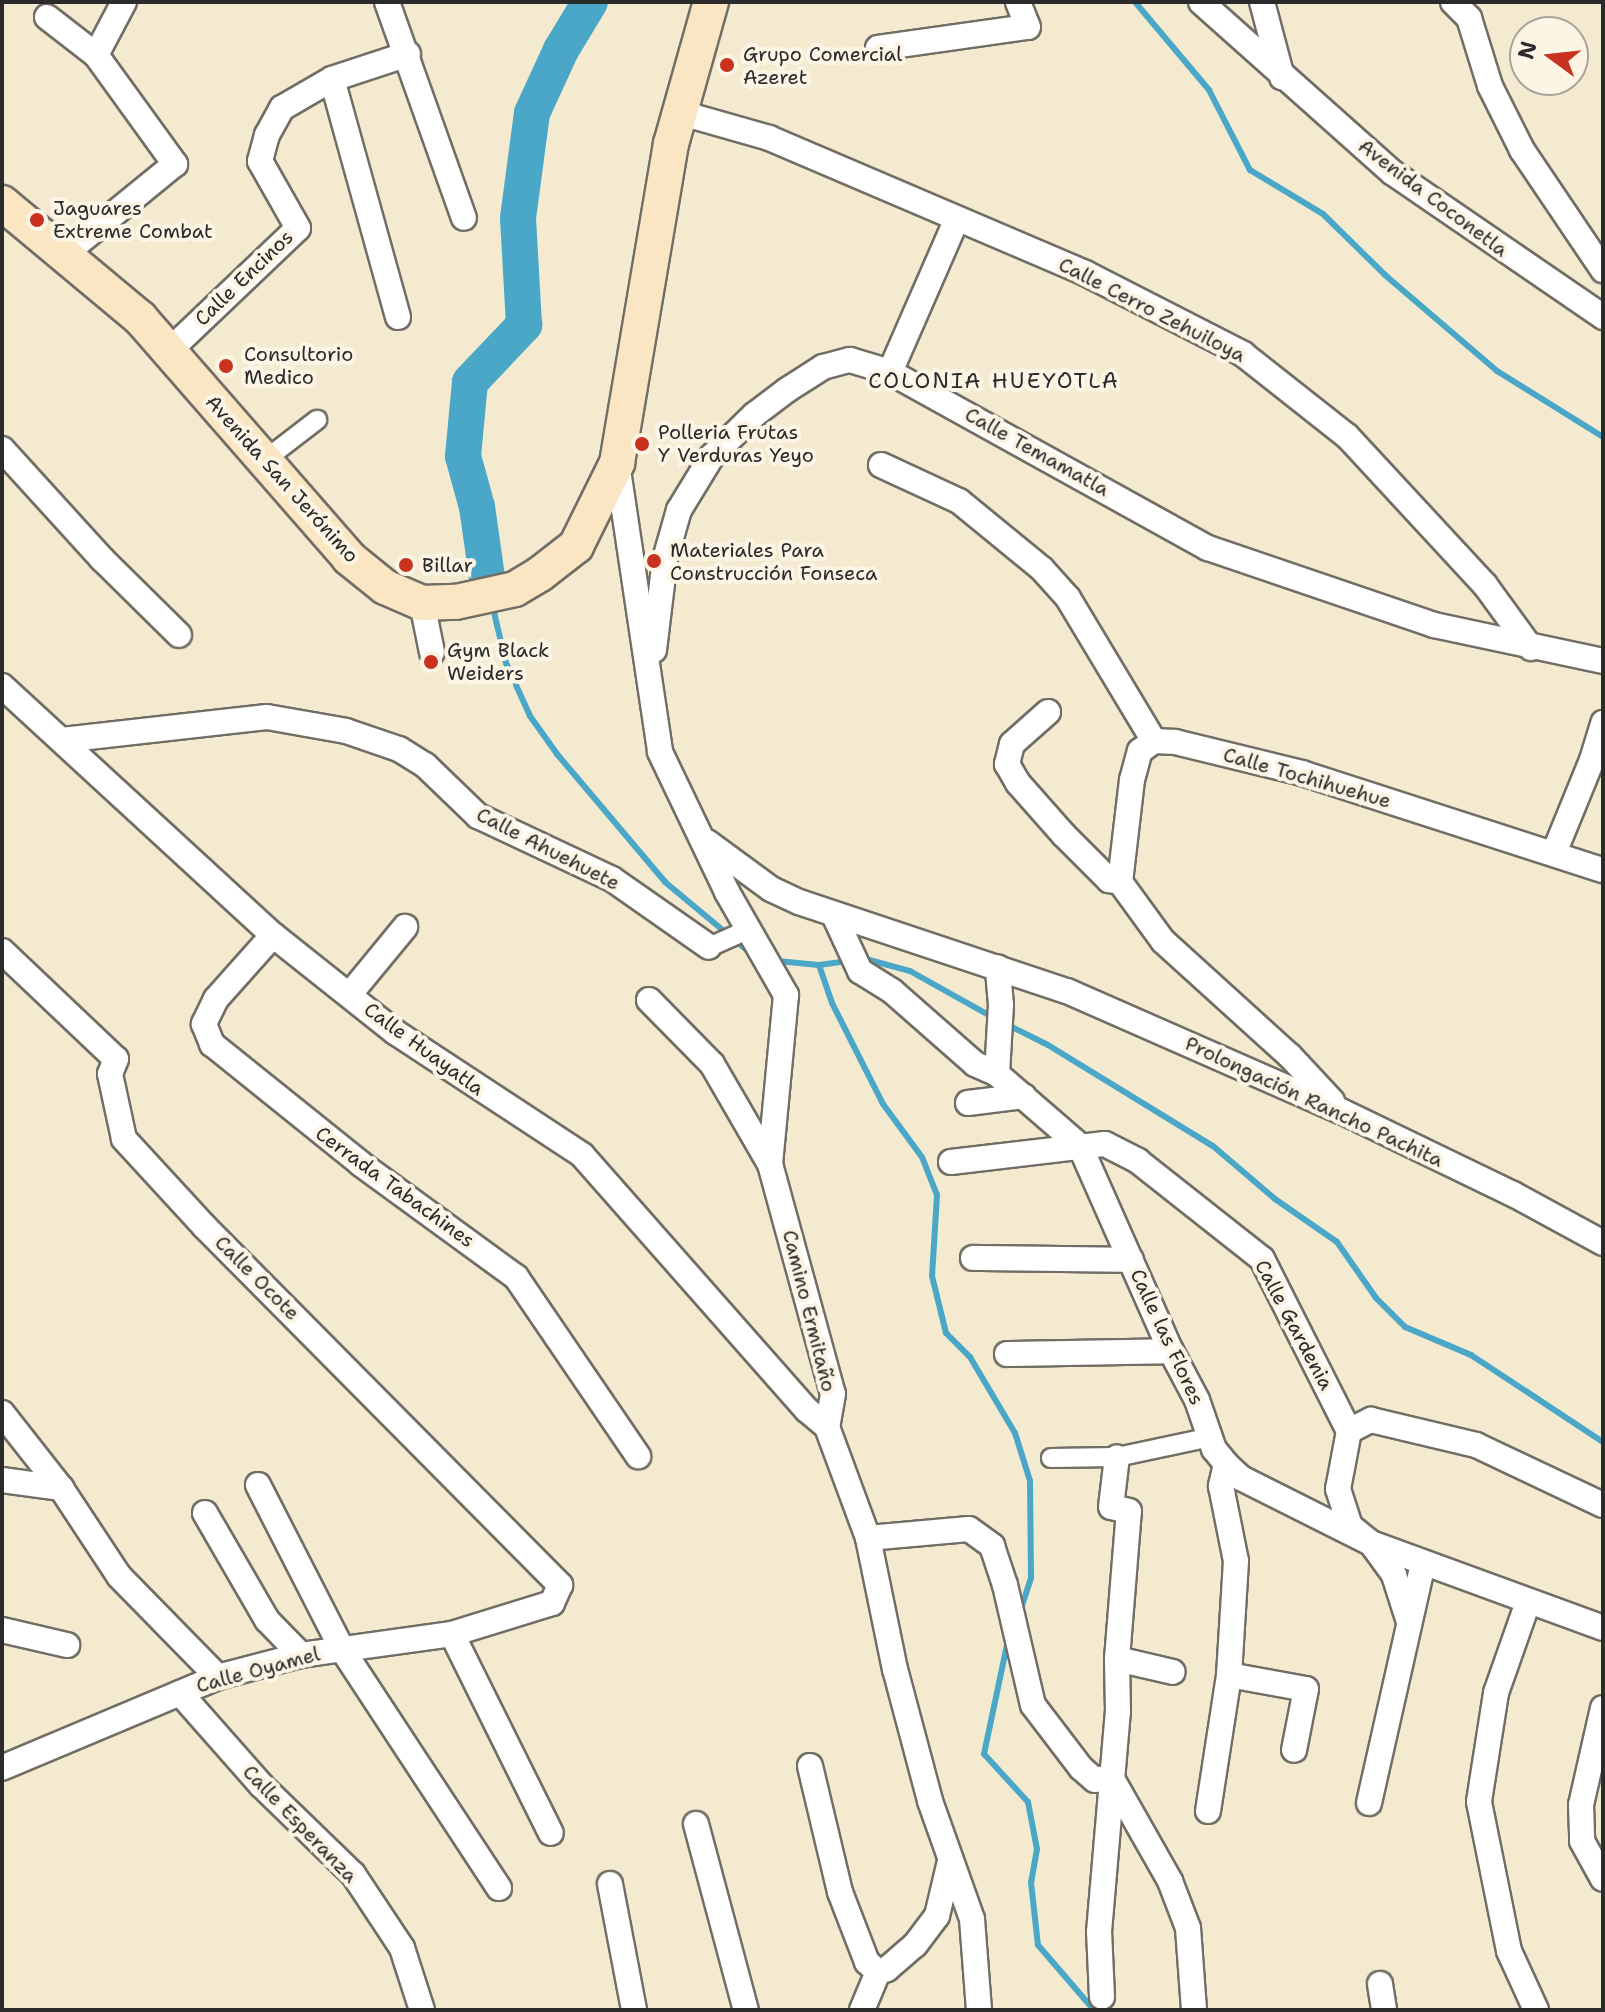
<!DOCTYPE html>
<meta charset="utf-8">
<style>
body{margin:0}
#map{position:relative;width:1605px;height:2012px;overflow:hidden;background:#f4ead0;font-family:"Shantell Sans",sans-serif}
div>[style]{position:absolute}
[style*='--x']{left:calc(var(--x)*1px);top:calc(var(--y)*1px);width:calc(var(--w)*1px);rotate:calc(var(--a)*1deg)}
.stream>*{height:6px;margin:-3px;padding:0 3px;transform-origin:3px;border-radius:3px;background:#4aa7c8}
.river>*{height:36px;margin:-18px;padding:0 18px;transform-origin:18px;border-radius:18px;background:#4aa7c8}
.roads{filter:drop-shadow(2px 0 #716e65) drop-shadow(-2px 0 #716e65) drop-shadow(0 2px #716e65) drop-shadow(0 -2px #716e65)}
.pedestrian>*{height:18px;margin:-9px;padding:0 9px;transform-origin:9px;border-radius:9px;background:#fff}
.minor>*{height:24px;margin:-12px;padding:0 12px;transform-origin:12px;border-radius:12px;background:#fff}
.secondary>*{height:34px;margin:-17px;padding:0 17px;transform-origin:17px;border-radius:17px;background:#fbe6c4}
.dots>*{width:22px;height:22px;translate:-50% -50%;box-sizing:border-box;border:4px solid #fcf5e5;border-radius:50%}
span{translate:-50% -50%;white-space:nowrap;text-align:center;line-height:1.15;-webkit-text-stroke:8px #fcf5e5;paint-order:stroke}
.poi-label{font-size:20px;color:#2b2b2b}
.left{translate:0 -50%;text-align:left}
.street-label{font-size:20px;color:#2b2b2b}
.neighbourhood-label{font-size:22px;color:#2b2b2b;letter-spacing:2px}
.frame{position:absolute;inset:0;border:4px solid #2b2b2b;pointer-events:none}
.north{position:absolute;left:1509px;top:16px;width:80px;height:80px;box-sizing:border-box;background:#fcf5e5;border:2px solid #a8a49b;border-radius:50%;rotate:285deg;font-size:22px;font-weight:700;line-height:32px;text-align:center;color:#2b2b2b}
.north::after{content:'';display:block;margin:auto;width:28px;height:36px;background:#c8321e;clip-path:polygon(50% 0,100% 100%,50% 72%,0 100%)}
</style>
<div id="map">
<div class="stream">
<i style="--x:1135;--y:2;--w:115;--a:49.9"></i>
<i style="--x:1209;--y:90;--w:90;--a:62.9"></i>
<i style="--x:1250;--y:170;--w:85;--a:31.1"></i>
<i style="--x:1323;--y:214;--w:87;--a:44.5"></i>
<i style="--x:1385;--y:275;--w:148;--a:40.6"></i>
<i style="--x:1497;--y:371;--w:125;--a:31.9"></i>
<i style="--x:493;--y:608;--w:57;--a:76.7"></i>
<i style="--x:506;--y:663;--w:58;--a:65.6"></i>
<i style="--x:530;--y:716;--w:47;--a:54.6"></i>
<i style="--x:557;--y:754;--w:167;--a:49.8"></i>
<i style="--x:665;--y:882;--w:109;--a:39.8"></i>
<i style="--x:862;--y:958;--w:50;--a:15.2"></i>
<i style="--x:910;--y:971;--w:98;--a:29.2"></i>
<i style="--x:777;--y:961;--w:42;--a:5.4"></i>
<i style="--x:819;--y:965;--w:40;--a:71.1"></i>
<i style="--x:832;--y:1003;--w:113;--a:63.2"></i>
<i style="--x:883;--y:1104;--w:66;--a:53.7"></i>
<i style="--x:922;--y:1157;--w:41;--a:68.5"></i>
<i style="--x:937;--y:1195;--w:81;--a:93.5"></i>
<i style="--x:932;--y:1276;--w:59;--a:76.2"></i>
<i style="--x:946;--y:1333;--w:34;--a:45"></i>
<i style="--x:970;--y:1357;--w:88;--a:59.4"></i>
<i style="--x:1015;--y:1433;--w:50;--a:72.6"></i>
<i style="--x:1030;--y:1481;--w:97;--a:89.4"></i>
<i style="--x:1031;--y:1578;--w:35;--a:108"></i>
<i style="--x:819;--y:965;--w:28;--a:-8"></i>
<i style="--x:1006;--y:1024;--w:47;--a:26.6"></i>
<i style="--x:1048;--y:1045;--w:193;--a:31.5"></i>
<i style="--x:1213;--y:1146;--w:82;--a:40.5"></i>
<i style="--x:1275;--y:1199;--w:75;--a:34.7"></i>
<i style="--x:1337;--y:1242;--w:68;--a:55.1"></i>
<i style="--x:1376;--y:1298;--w:41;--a:45"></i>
<i style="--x:1405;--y:1327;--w:72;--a:23"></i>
<i style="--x:1471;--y:1355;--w:158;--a:33.4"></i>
<i style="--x:1008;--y:1640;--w:116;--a:101.9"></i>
<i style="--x:984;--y:1754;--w:65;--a:47.5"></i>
<i style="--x:1028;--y:1802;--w:48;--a:79.2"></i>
<i style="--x:1037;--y:1849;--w:34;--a:100"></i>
<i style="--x:1031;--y:1882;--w:63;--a:83.7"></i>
<i style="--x:1038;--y:1945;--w:86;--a:49.3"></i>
</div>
<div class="river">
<i style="--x:487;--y:577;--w:71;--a:-98.1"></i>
<i style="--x:477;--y:507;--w:53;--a:-105.4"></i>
<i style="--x:463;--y:456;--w:74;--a:-84.6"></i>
<i style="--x:470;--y:382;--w:79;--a:-46.5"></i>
<i style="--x:524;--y:325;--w:107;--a:-93.2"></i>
<i style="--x:518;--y:218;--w:106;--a:-82.4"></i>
<i style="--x:532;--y:113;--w:69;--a:-65.3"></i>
<i style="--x:561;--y:50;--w:56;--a:-58.9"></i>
</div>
<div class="roads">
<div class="pedestrian">
<i style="--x:265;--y:460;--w:66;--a:-37.6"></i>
<i style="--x:709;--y:947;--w:42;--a:-24.1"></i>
<i style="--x:1051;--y:1458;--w:66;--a:-0.9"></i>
<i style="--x:1117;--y:1457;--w:96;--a:-12"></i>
</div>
<div class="minor">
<i style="--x:387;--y:2;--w:229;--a:70.4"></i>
<i style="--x:1201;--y:2;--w:257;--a:41.7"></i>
<i style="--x:1393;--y:173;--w:255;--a:34.4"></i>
<i style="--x:1262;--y:2;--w:78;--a:75.1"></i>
<i style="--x:1453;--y:2;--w:23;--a:45"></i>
<i style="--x:1469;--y:18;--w:71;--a:72.8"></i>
<i style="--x:1490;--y:86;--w:72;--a:63.4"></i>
<i style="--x:1522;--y:150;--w:145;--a:56"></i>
<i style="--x:47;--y:17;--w:62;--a:37.8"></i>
<i style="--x:96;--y:55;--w:135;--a:54.1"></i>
<i style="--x:175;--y:164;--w:141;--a:140.8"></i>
<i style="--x:878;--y:48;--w:151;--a:-8"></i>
<i style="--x:1028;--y:27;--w:27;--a:-112"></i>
<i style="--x:96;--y:55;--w:60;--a:-62.2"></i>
<i style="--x:332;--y:79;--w:247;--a:74.5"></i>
<i style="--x:678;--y:112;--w:95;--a:15.9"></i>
<i style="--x:769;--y:138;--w:344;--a:23.1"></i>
<i style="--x:1085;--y:273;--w:178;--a:27.1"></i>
<i style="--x:1243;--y:354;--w:132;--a:38.3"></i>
<i style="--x:1347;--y:436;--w:203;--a:47.2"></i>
<i style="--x:1485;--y:585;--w:78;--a:53.9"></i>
<i style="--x:169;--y:351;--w:178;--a:-43.6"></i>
<i style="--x:298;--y:228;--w:77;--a:-119.6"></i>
<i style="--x:260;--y:161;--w:27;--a:-75"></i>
<i style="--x:267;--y:135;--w:31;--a:-61"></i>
<i style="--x:282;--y:108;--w:58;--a:-30.1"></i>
<i style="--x:332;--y:79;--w:80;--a:-18.2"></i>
<i style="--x:890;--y:372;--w:165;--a:-66.4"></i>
<i style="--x:2;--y:449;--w:149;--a:47.7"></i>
<i style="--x:102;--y:559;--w:108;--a:44.6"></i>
<i style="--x:617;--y:463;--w:292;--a:81.5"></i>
<i style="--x:660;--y:752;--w:155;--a:64.4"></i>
<i style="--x:727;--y:892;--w:119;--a:60.2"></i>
<i style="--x:786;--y:995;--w:170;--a:95.4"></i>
<i style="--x:770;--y:1164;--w:238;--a:74.7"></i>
<i style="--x:833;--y:1394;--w:34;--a:100"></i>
<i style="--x:827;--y:1427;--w:118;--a:69.7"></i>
<i style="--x:868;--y:1538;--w:134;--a:78.4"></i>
<i style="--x:895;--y:1669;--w:137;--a:75.1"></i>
<i style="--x:930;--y:1801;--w:125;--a:70.4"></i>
<i style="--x:972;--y:1919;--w:91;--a:85.6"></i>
<i style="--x:881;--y:465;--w:86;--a:24.8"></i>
<i style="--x:959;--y:501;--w:107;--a:39.3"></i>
<i style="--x:1042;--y:569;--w:39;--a:48"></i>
<i style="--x:1068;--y:598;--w:167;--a:59"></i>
<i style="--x:422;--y:603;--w:50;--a:78.5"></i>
<i style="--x:654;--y:650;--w:92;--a:-83.1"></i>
<i style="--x:665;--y:559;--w:51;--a:-74.1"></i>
<i style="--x:679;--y:510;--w:63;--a:-58.6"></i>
<i style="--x:712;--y:456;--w:59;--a:-44.3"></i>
<i style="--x:754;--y:415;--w:41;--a:-37.1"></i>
<i style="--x:787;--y:390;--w:43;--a:-32.6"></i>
<i style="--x:823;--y:367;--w:28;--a:-15"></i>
<i style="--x:850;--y:360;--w:42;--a:16.7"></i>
<i style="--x:890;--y:372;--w:363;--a:29"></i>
<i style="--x:1208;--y:548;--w:239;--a:18.8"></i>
<i style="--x:1434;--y:625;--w:173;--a:12"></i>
<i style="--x:2;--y:686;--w:368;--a:42.6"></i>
<i style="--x:273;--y:935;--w:156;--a:38.5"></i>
<i style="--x:395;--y:1032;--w:224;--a:33.3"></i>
<i style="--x:582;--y:1155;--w:340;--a:48.6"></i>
<i style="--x:807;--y:1410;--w:26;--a:40"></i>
<i style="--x:1048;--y:712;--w:48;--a:138.4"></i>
<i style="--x:1012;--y:744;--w:21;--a:104"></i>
<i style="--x:1007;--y:764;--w:22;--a:60"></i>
<i style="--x:1018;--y:783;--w:69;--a:48.5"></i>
<i style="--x:1064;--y:835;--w:64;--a:45"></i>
<i style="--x:1109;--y:880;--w:11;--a:10"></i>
<i style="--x:62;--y:740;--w:206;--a:-6.4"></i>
<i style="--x:267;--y:717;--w:80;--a:10"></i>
<i style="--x:346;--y:731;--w:56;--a:18.8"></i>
<i style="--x:399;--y:749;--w:31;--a:32"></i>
<i style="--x:425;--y:765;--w:74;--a:43.9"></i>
<i style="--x:478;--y:816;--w:148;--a:25.2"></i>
<i style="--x:612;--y:879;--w:118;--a:35"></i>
<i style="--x:707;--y:842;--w:79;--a:36.3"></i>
<i style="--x:771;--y:889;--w:31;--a:25"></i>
<i style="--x:799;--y:902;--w:282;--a:18.4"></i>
<i style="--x:1067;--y:991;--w:299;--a:23.7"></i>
<i style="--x:1341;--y:1111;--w:191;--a:25.8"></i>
<i style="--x:1513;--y:1194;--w:102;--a:28.6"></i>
<i style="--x:1554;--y:853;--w:100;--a:-67.8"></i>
<i style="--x:1592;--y:760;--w:39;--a:-73"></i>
<i style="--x:1120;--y:882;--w:103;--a:-83.3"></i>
<i style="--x:1132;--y:780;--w:30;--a:-75"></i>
<i style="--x:1140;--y:751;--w:17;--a:-36"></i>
<i style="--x:1154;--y:741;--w:21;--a:3"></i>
<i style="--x:1175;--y:742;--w:131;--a:13.7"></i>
<i style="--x:1302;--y:773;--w:316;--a:17.9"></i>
<i style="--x:1120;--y:882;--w:73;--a:53.9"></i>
<i style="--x:1163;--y:941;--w:171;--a:42.2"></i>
<i style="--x:1290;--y:1056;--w:62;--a:47"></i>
<i style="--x:834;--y:915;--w:62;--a:65.1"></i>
<i style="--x:860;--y:971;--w:38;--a:32"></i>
<i style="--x:892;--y:991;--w:111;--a:41.3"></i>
<i style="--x:975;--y:1064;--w:24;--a:24"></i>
<i style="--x:997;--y:1074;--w:110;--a:40.9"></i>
<i style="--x:1080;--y:1146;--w:224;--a:66.1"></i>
<i style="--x:1171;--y:1351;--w:55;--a:62"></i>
<i style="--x:1197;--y:1400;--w:52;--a:70.9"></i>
<i style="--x:1214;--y:1449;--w:19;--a:51"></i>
<i style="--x:1226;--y:1464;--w:21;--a:43"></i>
<i style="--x:1241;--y:1478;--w:145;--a:26.6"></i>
<i style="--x:1371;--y:1543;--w:247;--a:20.1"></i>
<i style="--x:273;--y:935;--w:86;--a:131.7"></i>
<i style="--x:216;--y:999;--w:28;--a:116"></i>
<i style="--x:204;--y:1024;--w:22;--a:68"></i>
<i style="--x:212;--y:1044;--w:191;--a:38.8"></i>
<i style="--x:361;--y:1164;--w:192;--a:36.1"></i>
<i style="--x:516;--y:1277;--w:217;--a:55.7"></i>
<i style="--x:2;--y:951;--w:157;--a:43.5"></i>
<i style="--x:116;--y:1059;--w:16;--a:112"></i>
<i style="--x:110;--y:1074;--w:66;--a:77.8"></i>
<i style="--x:124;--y:1139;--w:118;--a:47.4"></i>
<i style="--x:204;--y:1226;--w:506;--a:45.24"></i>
<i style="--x:560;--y:1585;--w:20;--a:114"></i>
<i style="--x:552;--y:1603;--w:105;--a:162.8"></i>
<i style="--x:452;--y:1634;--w:152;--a:172.1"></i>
<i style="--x:301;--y:1655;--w:86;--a:165.2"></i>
<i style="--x:218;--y:1677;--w:234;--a:157.2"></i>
<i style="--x:350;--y:994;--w:87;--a:-50.6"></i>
<i style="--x:649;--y:1000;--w:90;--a:45.5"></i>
<i style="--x:712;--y:1064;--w:116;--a:59.9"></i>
<i style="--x:997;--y:1074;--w:69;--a:-86.7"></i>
<i style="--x:1001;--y:1005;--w:38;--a:-95"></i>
<i style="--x:968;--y:1103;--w:56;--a:-7.1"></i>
<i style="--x:951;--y:1162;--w:155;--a:-6.7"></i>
<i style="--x:1105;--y:1144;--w:37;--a:27"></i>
<i style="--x:1138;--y:1161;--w:158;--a:38.3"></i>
<i style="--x:1262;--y:1259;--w:193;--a:63.2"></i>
<i style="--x:1349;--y:1431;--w:59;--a:100.7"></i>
<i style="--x:1338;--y:1489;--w:39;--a:72"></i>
<i style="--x:1350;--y:1526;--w:27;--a:39"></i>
<i style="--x:1371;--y:1543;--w:39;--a:54"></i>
<i style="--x:1394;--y:1575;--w:46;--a:72.3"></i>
<i style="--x:973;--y:1258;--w:158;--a:0.7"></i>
<i style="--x:1007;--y:1354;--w:164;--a:-1"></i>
<i style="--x:2;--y:1413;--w:95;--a:51.8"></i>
<i style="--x:61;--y:1488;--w:105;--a:56.6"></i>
<i style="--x:119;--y:1576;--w:141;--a:45.6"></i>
<i style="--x:1349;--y:1431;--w:25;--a:-27"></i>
<i style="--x:1371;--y:1420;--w:108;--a:13.4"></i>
<i style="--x:1476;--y:1445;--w:140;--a:25.3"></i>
<i style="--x:1226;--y:1464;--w:23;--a:103"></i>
<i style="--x:1221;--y:1486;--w:76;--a:78.7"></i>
<i style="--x:1236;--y:1561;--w:114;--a:93.5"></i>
<i style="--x:1229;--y:1675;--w:78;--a:10.3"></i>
<i style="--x:1306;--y:1689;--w:62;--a:101.1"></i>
<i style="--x:2;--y:1480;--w:60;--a:7.7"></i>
<i style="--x:258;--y:1485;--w:184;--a:62.9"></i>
<i style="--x:342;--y:1649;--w:286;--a:56.7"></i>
<i style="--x:205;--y:1513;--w:124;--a:59.9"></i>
<i style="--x:267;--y:1620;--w:49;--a:45.8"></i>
<i style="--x:868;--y:1538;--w:101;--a:-5.1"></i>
<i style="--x:969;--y:1529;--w:29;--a:36"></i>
<i style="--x:992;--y:1546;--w:41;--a:71.6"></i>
<i style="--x:1005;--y:1585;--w:123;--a:76.9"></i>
<i style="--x:1033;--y:1705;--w:79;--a:52.7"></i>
<i style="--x:1081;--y:1768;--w:18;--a:41"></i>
<i style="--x:1095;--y:1780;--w:16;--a:-11"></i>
<i style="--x:1528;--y:1602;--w:96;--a:109.4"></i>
<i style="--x:1496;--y:1693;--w:110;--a:98.9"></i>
<i style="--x:1479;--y:1802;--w:152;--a:78.6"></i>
<i style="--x:1509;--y:1951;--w:65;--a:65.4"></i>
<i style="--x:2;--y:1630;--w:67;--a:13"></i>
<i style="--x:452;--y:1634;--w:222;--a:63.6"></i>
<i style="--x:1117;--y:1659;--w:57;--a:13.1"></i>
<i style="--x:180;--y:1693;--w:123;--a:48.6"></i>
<i style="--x:261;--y:1785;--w:128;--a:44.1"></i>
<i style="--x:353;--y:1874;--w:89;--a:56.5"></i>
<i style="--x:402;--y:1948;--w:65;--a:72.1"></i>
<i style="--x:1603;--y:1708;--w:99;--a:102.8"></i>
<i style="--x:1581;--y:1805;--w:36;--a:88"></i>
<i style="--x:1582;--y:1841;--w:43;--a:61.1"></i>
<i style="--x:810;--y:1766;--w:130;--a:76.6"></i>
<i style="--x:840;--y:1892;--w:75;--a:68.9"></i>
<i style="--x:867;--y:1962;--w:15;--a:42"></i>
<i style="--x:1111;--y:1777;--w:120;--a:60.4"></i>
<i style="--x:1170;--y:1881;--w:50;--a:69"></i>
<i style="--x:1188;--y:1928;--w:82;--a:85.8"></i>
<i style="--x:1369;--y:1803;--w:246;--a:-77.3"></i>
<i style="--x:1208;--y:1811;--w:138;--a:-81.2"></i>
<i style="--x:696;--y:1824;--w:193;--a:75"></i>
<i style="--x:610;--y:1884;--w:128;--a:79.2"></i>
<i style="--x:1380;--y:1984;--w:26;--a:81"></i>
<i style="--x:1102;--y:1997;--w:65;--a:-92.6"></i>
<i style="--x:1099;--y:1932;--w:221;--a:-85.1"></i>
<i style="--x:1118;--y:1712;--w:53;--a:-91.1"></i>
<i style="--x:1117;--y:1659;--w:148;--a:-85.4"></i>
<i style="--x:1129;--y:1511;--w:18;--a:-167"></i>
<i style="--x:1111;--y:1507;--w:50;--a:-83.2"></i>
<i style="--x:862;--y:2010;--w:41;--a:-67.2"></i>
<i style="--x:878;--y:1972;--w:9;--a:-18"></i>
<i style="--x:887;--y:1969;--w:37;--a:-41"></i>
<i style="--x:915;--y:1945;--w:36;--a:-53"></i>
<i style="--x:937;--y:1916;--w:57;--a:-76.7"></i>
</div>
<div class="secondary">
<i style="--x:2;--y:203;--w:180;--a:39.8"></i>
<i style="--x:140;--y:318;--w:318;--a:48.9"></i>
<i style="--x:349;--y:558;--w:46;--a:38.9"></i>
<i style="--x:385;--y:587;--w:40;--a:23.4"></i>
<i style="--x:422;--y:603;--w:34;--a:-2"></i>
<i style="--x:456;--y:602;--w:60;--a:-12.4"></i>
<i style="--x:515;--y:589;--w:29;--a:-31"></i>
<i style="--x:540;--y:574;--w:46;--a:-37.9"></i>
<i style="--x:576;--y:546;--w:93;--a:-63.7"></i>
<i style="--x:617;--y:463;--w:324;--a:-80.4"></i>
<i style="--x:671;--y:144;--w:148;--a:-74.3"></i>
</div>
</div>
<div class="dots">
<i style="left:727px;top:65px;background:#c8321e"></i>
<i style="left:37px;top:220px;background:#c8321e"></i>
<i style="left:226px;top:366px;background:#c8321e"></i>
<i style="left:642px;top:444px;background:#c8321e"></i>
<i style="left:654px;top:561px;background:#c8321e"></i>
<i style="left:406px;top:565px;background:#c8321e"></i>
<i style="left:431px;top:662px;background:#c8321e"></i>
</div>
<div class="poi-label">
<span class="left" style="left:743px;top:66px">Grupo Comercial<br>Azeret</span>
<span class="left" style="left:53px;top:220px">Jaguares<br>Extreme Combat</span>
<span class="left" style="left:244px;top:366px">Consultorio<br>Medico</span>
<span class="left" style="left:658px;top:444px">Polleria Frutas<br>Y Verduras Yeyo</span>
<span class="left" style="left:670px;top:562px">Materiales Para<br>Construcción Fonseca</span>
<span class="left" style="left:422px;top:565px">Billar</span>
<span class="left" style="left:447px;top:662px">Gym Black<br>Weiders</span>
</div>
<div class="street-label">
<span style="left:1433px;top:198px;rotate:37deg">Avenida Coconetla</span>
<span style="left:244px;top:278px;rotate:-44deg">Calle Encinos</span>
<span style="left:1152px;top:310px;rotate:27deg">Calle Cerro Zehuiloya</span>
<span style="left:1037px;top:452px;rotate:29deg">Calle Temamatla</span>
<span style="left:282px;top:479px;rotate:48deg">Avenida San Jerónimo</span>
<span style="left:1307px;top:778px;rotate:16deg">Calle Tochihuehue</span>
<span style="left:548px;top:849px;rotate:27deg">Calle Ahuehuete</span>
<span style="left:424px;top:1049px;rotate:36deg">Calle Huayatla</span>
<span style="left:1314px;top:1102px;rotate:25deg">Prolongación Rancho Pachita</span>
<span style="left:395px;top:1187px;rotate:36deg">Cerrada Tabachines</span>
<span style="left:257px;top:1278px;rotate:45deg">Calle Ocote</span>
<span style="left:809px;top:1311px;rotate:76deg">Camino Ermitaño</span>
<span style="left:1294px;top:1325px;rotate:62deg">Calle Gardenia</span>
<span style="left:1167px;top:1337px;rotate:65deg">Calle las Flores</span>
<span style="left:258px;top:1670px;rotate:-15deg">Calle Oyamel</span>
<span style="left:300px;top:1824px;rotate:46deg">Calle Esperanza</span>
</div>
<div class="neighbourhood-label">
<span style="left:994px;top:381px">COLONIA HUEYOTLA</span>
</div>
<div class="frame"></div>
<div class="north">N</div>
</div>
